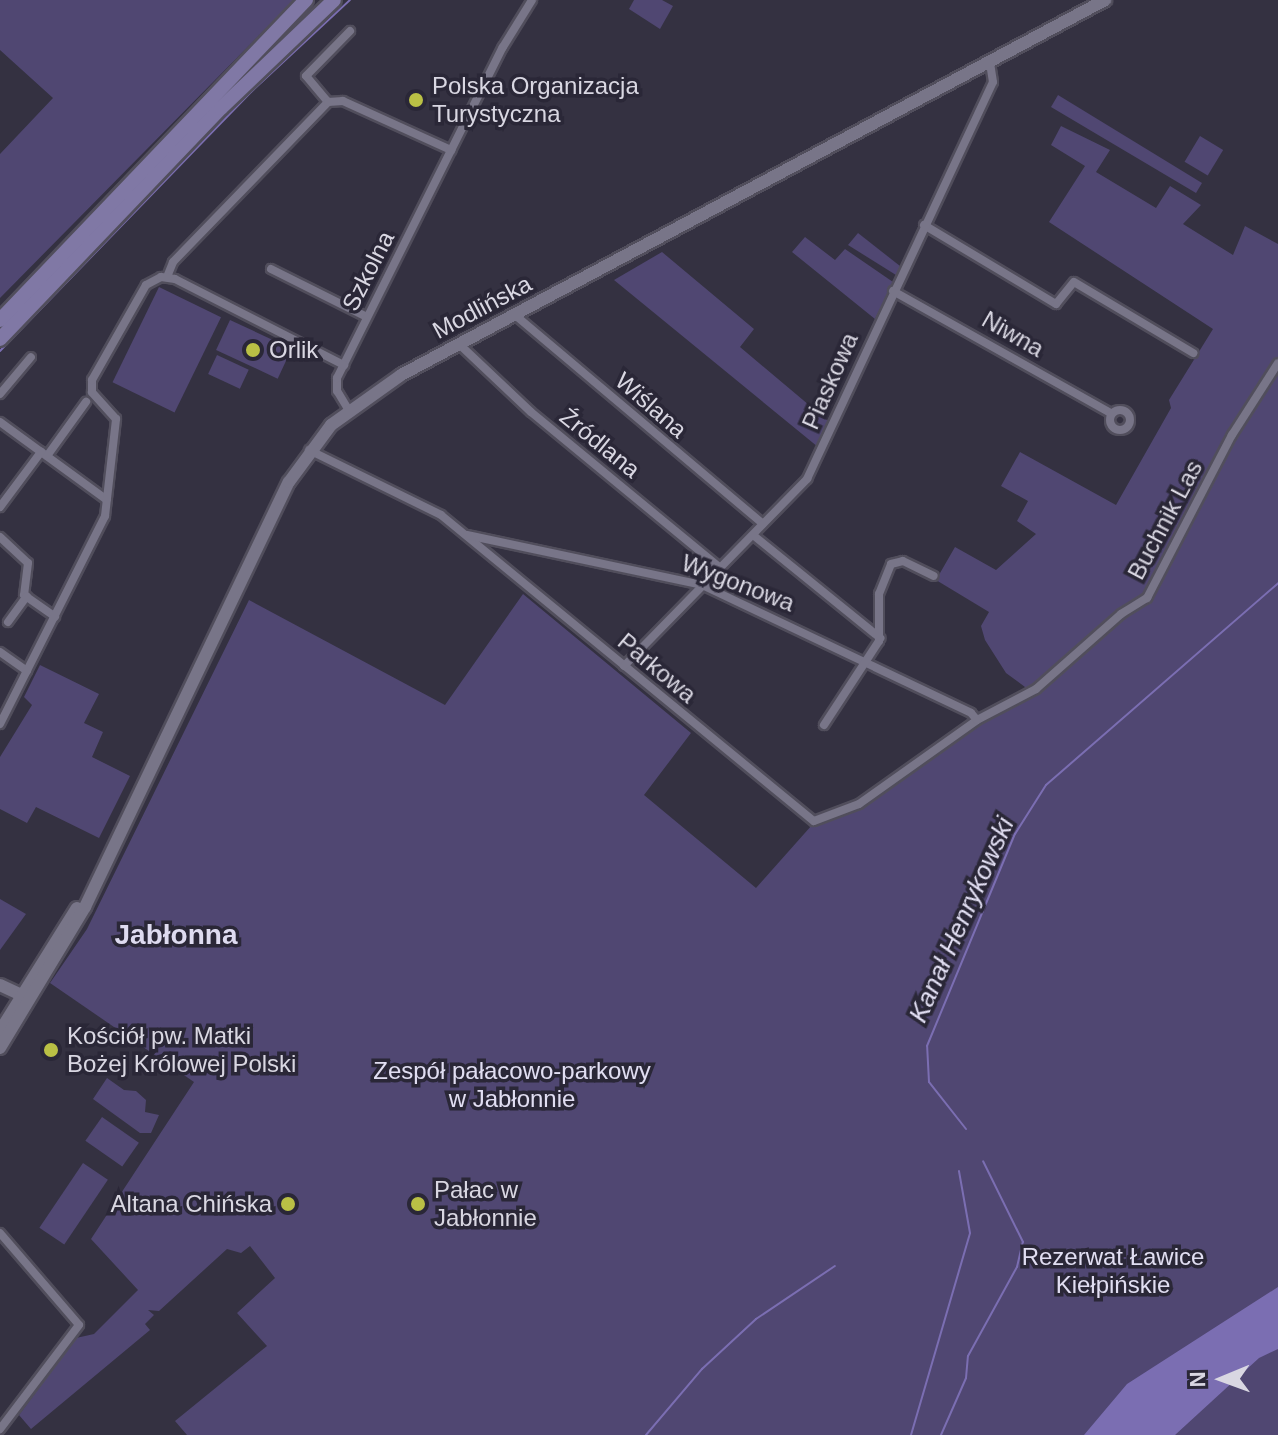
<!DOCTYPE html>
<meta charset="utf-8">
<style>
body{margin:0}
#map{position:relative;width:1278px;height:1435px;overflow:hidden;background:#343141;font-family:Helvetica,sans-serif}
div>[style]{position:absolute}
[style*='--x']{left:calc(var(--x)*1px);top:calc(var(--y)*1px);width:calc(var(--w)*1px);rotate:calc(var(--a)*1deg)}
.green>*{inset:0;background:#504772;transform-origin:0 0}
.water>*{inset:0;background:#7b6eb2}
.stream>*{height:2px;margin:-1px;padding:0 1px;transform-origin:1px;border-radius:1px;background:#7b6eb2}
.roads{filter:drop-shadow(2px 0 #514e5c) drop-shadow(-2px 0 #514e5c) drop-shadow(0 2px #514e5c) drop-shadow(0 -2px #514e5c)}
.street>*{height:8px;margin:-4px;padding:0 4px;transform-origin:4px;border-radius:4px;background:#787588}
.street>.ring{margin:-4px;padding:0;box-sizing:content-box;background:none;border:8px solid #787588;border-radius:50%}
.secondary>*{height:12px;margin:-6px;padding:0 6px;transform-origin:6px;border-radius:6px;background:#787588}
.primary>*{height:14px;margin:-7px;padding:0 7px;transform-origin:7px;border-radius:7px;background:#8078a5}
.dots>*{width:22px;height:22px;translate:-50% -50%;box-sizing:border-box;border:4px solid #2a2737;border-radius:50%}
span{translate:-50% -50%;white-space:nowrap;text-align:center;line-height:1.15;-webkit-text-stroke:7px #2a2737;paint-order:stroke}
.poi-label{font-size:24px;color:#d9d7e2}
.left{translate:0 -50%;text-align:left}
.right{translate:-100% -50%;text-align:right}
.street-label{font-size:24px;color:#d9d7e2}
.park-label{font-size:24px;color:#e1def2}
.water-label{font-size:26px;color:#e2dff3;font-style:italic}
.quarter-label{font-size:28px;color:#dedbf0;font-weight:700}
.north{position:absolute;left:1182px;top:1339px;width:80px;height:80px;-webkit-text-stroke:6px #2a2737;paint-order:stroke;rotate:269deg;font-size:22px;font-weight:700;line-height:32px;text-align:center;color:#d9d7e2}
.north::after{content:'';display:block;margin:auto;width:28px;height:36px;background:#d9d7e2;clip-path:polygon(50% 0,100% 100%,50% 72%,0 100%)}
</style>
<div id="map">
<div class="green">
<i style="clip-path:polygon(0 0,294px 0,0 298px,0 154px,53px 98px,0 50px)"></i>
<i style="clip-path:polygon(634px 0,662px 0,673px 6px,660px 29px,629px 9px)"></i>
<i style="clip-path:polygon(1058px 95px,1202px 183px,1196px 193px,1051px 107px)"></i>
<i style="clip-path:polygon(1061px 126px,1110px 150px,1096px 172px,1156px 208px,1170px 186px,1201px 205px,1183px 224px,1233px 255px,1245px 226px,1278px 244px,1278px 1435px,187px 1435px,175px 1421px,267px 1346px,237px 1313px,275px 1278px,250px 1246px,241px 1253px,227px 1249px,159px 1311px,148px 1310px,154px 1315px,145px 1324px,150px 1330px,31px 1429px,19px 1415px,76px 1338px,94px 1334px,138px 1290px,91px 1239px,194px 1082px,50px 983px,87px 929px,249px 600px,445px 705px,523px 594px,691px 733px,644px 795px,756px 888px,812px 825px,859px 806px,982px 720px,1018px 701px,1025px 687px,1006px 673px,985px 640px,981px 626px,989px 612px,936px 580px,955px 547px,996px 570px,1036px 534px,1017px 521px,1028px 501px,1001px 486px,1020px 452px,1116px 505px,1171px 408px,1169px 400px,1213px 329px,1049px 222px,1085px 166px,1051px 145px)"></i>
<i style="left:1200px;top:136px;width:27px;height:30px;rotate:31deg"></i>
<i style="clip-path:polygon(858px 233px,900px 266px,896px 275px,848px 245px)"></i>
<i style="clip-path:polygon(805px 237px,835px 260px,845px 249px,893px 282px,875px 319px,792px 252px)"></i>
<i style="clip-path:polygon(662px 252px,754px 329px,740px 347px,828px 421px,818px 447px,614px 280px)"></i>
<i style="left:159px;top:287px;width:69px;height:106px;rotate:26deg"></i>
<i style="left:230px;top:320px;width:68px;height:33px;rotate:25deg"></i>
<i style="left:217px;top:355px;width:35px;height:21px;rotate:25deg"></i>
<i style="clip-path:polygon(40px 665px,99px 694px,84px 723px,103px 732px,92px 757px,130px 776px,99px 838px,36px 807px,27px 823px,0 809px,0 757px,32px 705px,24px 697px)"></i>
<i style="clip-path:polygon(0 899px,26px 914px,0 950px)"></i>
<i style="clip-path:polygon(107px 1078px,124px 1090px,136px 1091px,146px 1100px,145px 1112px,159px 1115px,151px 1133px,140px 1133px,93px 1099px)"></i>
<i style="left:102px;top:1117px;width:45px;height:29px;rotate:35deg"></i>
<i style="left:83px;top:1163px;width:30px;height:78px;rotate:34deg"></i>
</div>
<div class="water">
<i style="clip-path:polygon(1278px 1287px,1278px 1349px,1259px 1358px,1175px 1435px,1084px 1435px,1127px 1384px)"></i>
</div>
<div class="stream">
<i style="--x:0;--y:351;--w:361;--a:-45.9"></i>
<i style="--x:251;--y:92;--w:135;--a:-42.9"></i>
<i style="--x:966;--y:1129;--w:60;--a:-128.2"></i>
<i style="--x:929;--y:1082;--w:36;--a:-93"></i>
<i style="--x:927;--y:1046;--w:230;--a:-67.5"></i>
<i style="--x:1015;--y:834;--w:58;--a:-57.7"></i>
<i style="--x:1046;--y:785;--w:308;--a:-41"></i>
<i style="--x:646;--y:1435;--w:87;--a:-49.7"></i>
<i style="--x:702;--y:1369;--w:74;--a:-42.8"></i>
<i style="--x:756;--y:1319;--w:95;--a:-33.9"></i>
<i style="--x:911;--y:1435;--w:210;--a:-73.7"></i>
<i style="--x:970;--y:1233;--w:63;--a:-100.1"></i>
<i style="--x:941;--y:1435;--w:62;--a:-66.3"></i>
<i style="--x:966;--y:1378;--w:22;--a:-85"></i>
<i style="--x:968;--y:1356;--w:102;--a:-61.2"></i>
<i style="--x:1017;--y:1267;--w:26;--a:-77"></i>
<i style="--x:1023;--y:1242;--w:90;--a:-116.3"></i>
</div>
<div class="roads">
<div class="street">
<i style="--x:328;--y:102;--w:34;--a:-130"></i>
<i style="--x:306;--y:76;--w:63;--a:-45.6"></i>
<i style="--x:924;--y:225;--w:154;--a:30.9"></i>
<i style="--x:1056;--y:304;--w:28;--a:-51"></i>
<i style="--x:1074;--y:282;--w:139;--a:30.8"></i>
<i style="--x:271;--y:269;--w:107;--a:26.6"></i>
<i style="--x:167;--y:277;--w:16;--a:-68"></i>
<i style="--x:173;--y:262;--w:223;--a:-45.9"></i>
<i style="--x:328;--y:102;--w:15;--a:-4"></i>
<i style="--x:343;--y:101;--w:119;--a:24.4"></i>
<i style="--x:893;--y:291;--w:251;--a:29.3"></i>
<i style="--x:515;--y:315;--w:324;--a:40.1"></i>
<i style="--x:459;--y:344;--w:99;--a:43.4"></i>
<i style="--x:531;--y:412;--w:244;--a:39.5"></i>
<i style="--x:0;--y:394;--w:48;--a:-50"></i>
<i style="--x:348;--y:409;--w:21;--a:-121"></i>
<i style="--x:337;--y:391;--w:13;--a:-90"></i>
<i style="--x:337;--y:378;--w:370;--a:-63.4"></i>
<i style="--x:503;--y:47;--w:55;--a:-58.3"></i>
<i class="ring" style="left:1110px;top:410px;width:12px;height:12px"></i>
<i style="--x:0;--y:422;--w:132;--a:36.1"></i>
<i style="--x:309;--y:450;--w:147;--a:26.2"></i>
<i style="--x:441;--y:515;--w:482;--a:39.4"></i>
<i style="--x:814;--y:821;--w:48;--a:-20.7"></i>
<i style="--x:859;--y:804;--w:145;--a:-35.4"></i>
<i style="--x:977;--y:720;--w:67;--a:-27.7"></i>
<i style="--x:1036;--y:689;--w:113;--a:-41.4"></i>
<i style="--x:1121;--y:614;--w:31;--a:-32"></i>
<i style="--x:1147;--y:598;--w:184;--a:-62.5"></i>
<i style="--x:1232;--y:435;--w:85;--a:-57.4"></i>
<i style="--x:47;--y:456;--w:67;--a:-54.2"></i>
<i style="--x:0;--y:507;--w:69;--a:-53.3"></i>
<i style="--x:467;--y:535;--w:240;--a:12"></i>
<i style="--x:702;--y:585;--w:298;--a:25.4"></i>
<i style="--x:971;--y:713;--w:9;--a:49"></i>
<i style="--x:753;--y:535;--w:164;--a:39"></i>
<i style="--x:0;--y:537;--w:38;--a:43"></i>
<i style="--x:28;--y:563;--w:32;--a:97"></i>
<i style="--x:24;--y:595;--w:38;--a:35"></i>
<i style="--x:8;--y:622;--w:32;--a:-54"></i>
<i style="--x:0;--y:652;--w:33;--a:35"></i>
<i style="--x:624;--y:666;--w:262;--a:-45.6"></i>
<i style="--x:807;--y:479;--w:438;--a:-64.9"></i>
<i style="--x:993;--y:82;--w:20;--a:-99"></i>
<i style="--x:0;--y:724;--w:233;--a:-63.2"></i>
<i style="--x:105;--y:516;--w:98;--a:-83.5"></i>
<i style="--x:116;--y:419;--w:36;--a:-132"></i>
<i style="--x:92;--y:392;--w:12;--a:-90"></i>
<i style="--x:92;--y:380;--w:109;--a:-60.4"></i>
<i style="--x:146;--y:285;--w:17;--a:-28"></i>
<i style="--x:161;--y:277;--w:14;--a:8"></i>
<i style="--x:175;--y:279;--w:190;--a:27"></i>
<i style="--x:824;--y:725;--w:100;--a:-56.8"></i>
<i style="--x:879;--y:641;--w:47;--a:-90"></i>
<i style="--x:879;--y:594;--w:32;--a:-68"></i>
<i style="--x:891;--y:564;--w:12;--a:-14"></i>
<i style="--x:903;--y:561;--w:34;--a:26"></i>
<i style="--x:0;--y:1233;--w:121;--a:49.3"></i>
<i style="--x:79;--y:1325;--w:131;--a:127.2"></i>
</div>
<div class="secondary">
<i style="--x:0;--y:985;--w:23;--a:25"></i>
<i style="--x:0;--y:1031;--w:145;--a:-58"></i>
<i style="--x:0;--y:1048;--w:165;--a:-58.9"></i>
<i style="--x:85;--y:907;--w:471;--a:-64.4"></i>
<i style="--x:289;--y:482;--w:71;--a:-53.6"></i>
<i style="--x:331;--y:425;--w:86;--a:-35.5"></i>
<i style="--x:401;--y:375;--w:798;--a:-28.04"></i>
</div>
<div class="primary">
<i style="--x:0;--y:320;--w:443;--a:-46.3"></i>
<i style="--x:0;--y:339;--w:320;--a:-46.3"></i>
<i style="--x:221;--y:108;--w:156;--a:-43.7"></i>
</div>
</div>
<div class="dots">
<i style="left:416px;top:100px;background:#bac045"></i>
<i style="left:253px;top:350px;background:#bac045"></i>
<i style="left:51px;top:1050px;background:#bac045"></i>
<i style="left:288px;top:1204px;background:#bac045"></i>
<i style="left:418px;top:1204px;background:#bac045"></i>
</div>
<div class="poi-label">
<span class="left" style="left:432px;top:100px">Polska Organizacja<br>Turystyczna</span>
<span class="left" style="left:269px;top:350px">Orlik</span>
<span class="left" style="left:67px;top:1050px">Kościół pw. Matki<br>Bożej Królowej Polski</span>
<span class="left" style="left:434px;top:1204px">Pałac w<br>Jabłonnie</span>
<span class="right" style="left:272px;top:1204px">Altana Chińska</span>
</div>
<div class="street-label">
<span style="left:368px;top:271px;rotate:-63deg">Szkolna</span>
<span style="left:482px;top:307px;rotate:-28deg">Modlińska</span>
<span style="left:1013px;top:334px;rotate:30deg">Niwna</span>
<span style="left:830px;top:381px;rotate:-66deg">Piaskowa</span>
<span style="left:651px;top:405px;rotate:41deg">Wiślana</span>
<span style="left:600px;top:443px;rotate:39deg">Źródlana</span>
<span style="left:1165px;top:520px;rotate:-62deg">Buchnik Las</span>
<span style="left:738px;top:583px;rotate:21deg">Wygonowa</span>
<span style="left:657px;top:668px;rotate:40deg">Parkowa</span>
</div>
<div class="park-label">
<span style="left:512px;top:1085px">Zespół pałacowo-parkowy<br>w Jabłonnie</span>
<span style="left:1113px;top:1271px">Rezerwat Ławice<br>Kiełpińskie</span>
</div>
<div class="water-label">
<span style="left:962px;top:920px;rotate:-66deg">Kanał Henrykowski</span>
</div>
<div class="quarter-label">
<span style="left:176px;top:935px">Jabłonna</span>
</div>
<div class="north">N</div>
</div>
